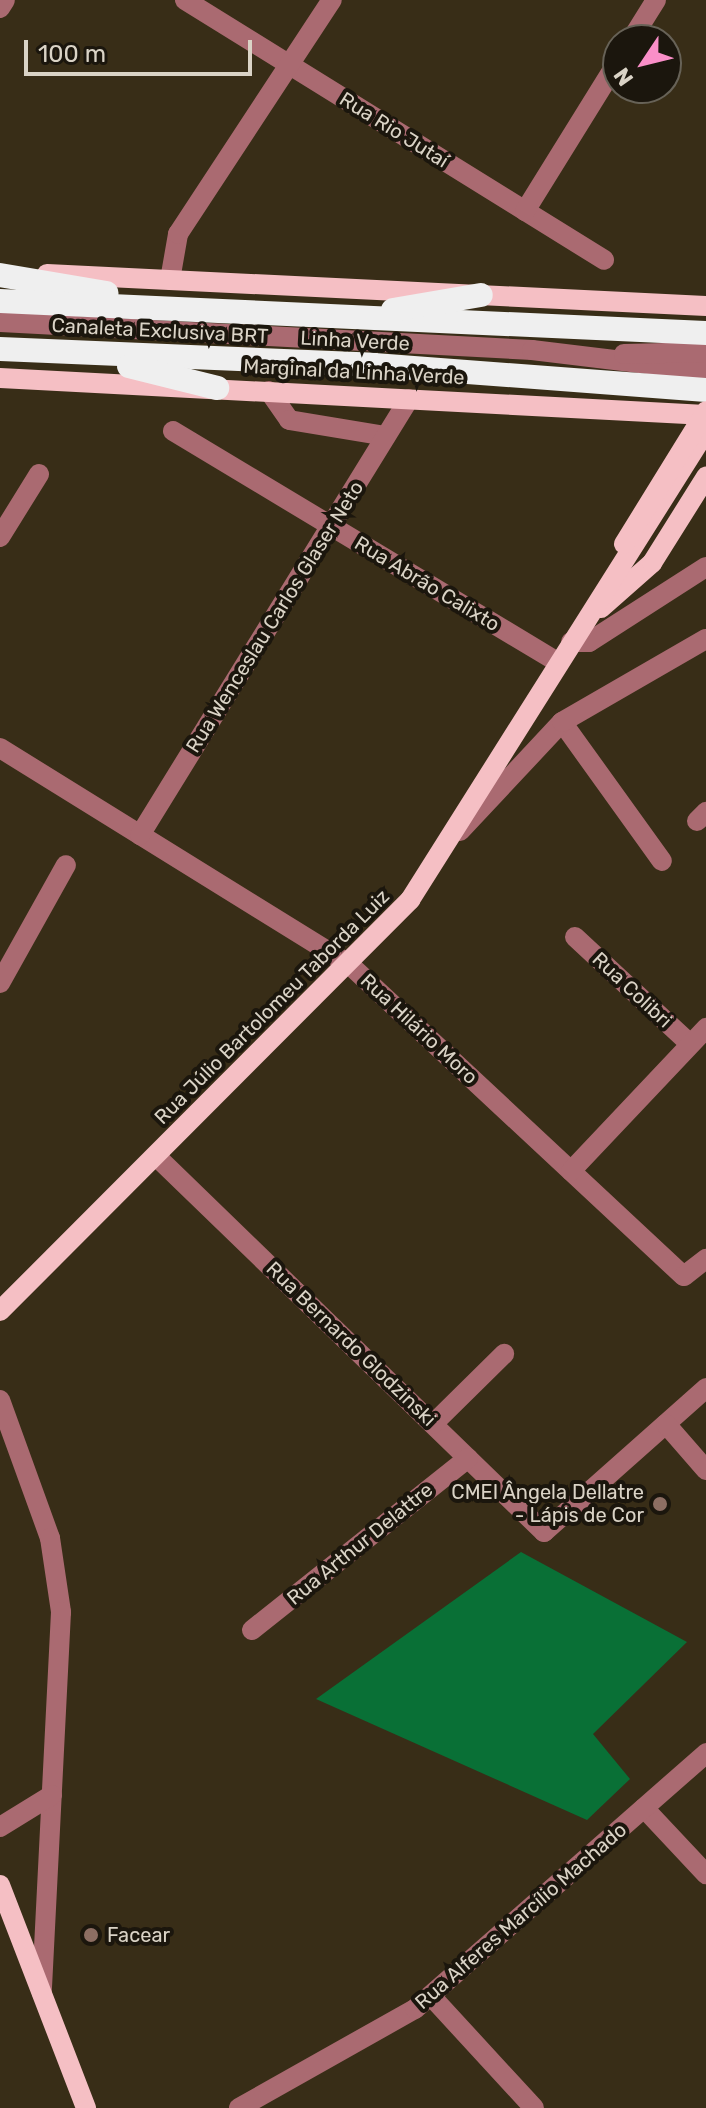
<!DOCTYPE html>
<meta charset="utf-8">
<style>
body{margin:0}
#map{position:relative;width:706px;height:2108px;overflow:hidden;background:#382d17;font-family:Rubik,sans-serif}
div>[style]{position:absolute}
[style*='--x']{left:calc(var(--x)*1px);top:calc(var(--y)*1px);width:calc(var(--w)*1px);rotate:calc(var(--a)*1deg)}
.forest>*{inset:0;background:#097036}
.minor>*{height:20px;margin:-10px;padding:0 10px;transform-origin:10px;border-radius:10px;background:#aa6a71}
.major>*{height:20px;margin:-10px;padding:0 10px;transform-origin:10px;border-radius:10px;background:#f5bfc4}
.highway>*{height:24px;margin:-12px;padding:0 12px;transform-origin:12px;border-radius:12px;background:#efefef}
.major-bridge>*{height:20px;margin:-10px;padding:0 10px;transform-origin:10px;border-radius:10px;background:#f5bfc4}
.dots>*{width:22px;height:22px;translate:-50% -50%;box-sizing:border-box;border:4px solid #1b160d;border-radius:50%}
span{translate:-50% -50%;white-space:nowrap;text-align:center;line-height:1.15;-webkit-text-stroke:8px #1b160d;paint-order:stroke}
.street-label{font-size:20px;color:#dad3c6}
.poi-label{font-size:20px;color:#dad3c6}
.right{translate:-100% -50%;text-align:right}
.left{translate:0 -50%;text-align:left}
.north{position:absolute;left:602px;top:24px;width:80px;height:80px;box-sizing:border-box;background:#1b160d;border:2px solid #676257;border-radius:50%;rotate:235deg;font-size:22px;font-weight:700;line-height:32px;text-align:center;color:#dad3c6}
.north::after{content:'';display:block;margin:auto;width:28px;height:36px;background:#fa8fc8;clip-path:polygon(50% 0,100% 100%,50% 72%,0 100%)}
.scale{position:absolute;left:24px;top:40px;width:228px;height:36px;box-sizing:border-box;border:4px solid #dad3c6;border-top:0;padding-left:10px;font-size:24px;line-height:28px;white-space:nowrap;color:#dad3c6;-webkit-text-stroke:6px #1b160d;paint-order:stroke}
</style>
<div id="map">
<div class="forest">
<i style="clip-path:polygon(521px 1552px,687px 1642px,593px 1734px,630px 1779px,587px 1820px,316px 1699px)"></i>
</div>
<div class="minor">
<i style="--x:185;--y:0;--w:493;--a:31.8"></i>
<i style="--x:0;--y:8;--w:9;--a:-58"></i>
<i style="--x:631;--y:40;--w:47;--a:-58"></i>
<i style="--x:525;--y:211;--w:176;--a:-58.2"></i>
<i style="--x:170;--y:280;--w:47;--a:-80.1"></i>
<i style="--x:178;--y:234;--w:280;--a:-56.7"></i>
<i style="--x:0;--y:322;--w:533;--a:3.01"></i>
<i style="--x:532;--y:350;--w:175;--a:6.9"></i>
<i style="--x:624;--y:354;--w:82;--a:-1.4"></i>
<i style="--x:269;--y:391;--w:35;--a:55"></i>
<i style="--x:289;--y:420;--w:98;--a:9.4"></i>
<i style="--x:173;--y:431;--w:450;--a:31"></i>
<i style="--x:0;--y:537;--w:74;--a:-58.2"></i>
<i style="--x:571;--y:642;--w:18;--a:0"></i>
<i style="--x:589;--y:642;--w:139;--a:-32.7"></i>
<i style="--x:562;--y:722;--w:171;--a:54.3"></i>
<i style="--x:0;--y:748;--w:412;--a:31.8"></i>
<i style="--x:350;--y:965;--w:456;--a:43"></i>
<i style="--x:684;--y:1276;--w:28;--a:-38"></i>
<i style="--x:697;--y:821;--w:13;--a:-45"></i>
<i style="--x:460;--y:831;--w:149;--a:-46.9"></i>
<i style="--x:562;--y:722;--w:166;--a:-30"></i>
<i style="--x:140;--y:835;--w:512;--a:-58.33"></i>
<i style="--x:575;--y:937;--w:156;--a:42.9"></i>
<i style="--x:0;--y:983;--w:135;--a:-60.8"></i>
<i style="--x:157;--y:1157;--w:539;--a:44.1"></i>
<i style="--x:544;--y:1532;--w:217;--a:-41.6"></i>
<i style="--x:571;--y:1171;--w:197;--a:-46.6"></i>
<i style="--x:0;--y:1400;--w:147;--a:70.1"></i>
<i style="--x:50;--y:1538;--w:75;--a:81.5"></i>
<i style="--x:61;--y:1612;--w:381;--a:92.9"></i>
<i style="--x:433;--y:1424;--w:100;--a:-44.6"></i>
<i style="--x:666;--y:1424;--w:61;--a:49"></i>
<i style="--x:252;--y:1630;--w:276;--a:-38.5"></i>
<i style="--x:644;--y:1808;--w:91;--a:46.8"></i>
<i style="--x:0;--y:1827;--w:61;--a:-31.6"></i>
<i style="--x:431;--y:1996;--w:152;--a:47.4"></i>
<i style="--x:239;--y:2108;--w:202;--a:-29.4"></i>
<i style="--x:415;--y:2009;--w:388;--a:-41.3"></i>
</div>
<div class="major">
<i style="--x:47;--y:274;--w:660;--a:2.78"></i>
<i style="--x:0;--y:378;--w:707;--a:3"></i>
<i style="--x:601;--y:608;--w:68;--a:-41.4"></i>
<i style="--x:652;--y:563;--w:102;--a:-57.9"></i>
<i style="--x:0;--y:1311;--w:581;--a:-45.07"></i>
<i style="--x:410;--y:900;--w:555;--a:-57.74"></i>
<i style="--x:0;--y:1885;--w:239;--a:68.9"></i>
</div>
<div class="highway">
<i style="--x:0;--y:275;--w:108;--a:9.6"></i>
<i style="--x:0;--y:301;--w:707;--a:2.6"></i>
<i style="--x:393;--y:310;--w:89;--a:-9.7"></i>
<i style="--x:0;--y:349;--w:374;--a:2.4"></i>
<i style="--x:374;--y:365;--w:333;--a:4.3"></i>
<i style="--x:129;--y:366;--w:91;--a:14"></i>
</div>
<div class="major-bridge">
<i style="--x:624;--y:544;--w:156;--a:-58.3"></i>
</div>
<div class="dots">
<i style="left:660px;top:1504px;background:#8d6e63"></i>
<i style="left:91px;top:1935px;background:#8d6e63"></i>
</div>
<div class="street-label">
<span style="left:394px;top:130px;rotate:32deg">Rua Rio Jutaí</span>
<span style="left:160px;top:331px;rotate:3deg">Canaleta Exclusiva BRT</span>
<span style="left:355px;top:341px;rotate:3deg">Linha Verde</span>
<span style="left:354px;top:372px;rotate:3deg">Marginal da Linha Verde</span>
<span style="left:427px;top:584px;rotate:31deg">Rua Abrão Calixto</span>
<span style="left:275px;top:617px;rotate:-58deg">Rua Wenceslau Carlos Glaser Neto</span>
<span style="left:632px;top:990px;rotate:43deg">Rua Colibri</span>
<span style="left:272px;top:1007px;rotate:-45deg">Rua Júlio Bartolomeu Taborda Luiz</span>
<span style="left:419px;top:1029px;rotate:43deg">Rua Hilário Moro</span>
<span style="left:351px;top:1344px;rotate:44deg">Rua Bernardo Glodzinski</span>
<span style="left:360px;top:1544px;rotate:-39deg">Rua Arthur Delattre</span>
<span style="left:521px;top:1916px;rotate:-41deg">Rua Alferes Marcílio Machado</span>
</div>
<div class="poi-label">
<span class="right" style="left:644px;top:1504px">CMEI Ângela Dellatre<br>- Lápis de Cor</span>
<span class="left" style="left:107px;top:1935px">Facear</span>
</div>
<div class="north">N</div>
<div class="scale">100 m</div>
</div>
